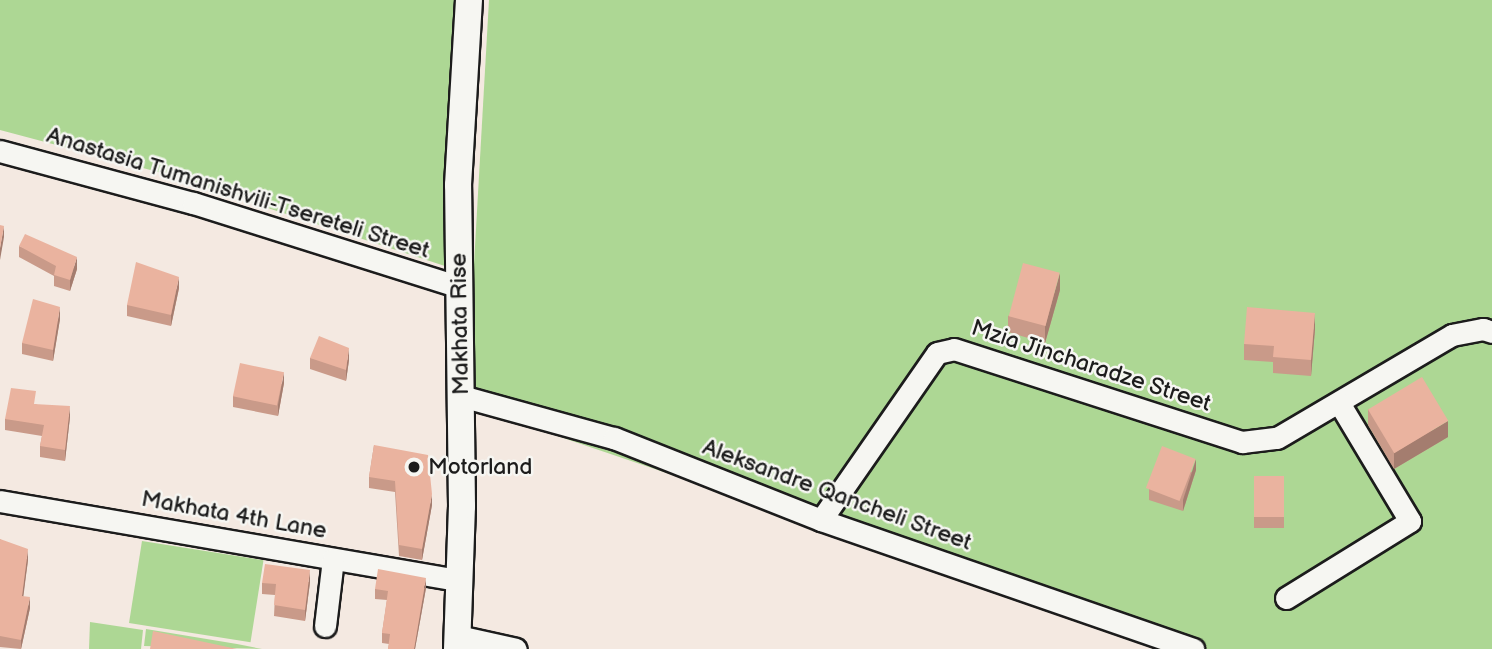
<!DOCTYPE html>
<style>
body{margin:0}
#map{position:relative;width:1492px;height:649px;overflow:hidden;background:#f4e9e1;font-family:"Balsamiq Sans",sans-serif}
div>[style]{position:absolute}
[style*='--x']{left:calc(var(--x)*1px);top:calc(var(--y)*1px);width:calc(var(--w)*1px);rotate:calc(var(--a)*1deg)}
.green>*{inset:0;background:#add794;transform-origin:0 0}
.roads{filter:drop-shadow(2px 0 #1c1c1c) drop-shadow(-2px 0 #1c1c1c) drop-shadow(0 2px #1c1c1c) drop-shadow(0 -2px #1c1c1c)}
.minor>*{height:21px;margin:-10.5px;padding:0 10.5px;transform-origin:10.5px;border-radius:10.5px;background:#f6f6f2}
.major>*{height:26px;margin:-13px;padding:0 13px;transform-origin:13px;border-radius:13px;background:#f6f6f2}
.wall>*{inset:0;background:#c99a89;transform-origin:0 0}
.shaded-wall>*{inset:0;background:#a47d6f}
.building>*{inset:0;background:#eab39f;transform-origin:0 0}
.dots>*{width:19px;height:19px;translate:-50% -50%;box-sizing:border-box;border:4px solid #f6f6f2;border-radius:50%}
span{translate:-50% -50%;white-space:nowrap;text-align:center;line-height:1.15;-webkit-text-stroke:5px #f6f6f2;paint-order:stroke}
.street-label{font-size:23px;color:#1c1c1c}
.poi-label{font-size:23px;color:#1c1c1c}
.left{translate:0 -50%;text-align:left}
</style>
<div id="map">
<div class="green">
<i style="clip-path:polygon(0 0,458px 0,451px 268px,158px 172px,0 130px)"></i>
<i style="clip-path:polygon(489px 0,1492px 0,1492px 649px,1186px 649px,466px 405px)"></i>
<i style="left:142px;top:541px;width:123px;height:83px;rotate:9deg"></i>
<i style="clip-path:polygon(90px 622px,143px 630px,141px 649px,89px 649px)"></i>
<i style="clip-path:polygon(146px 629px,237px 644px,262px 649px,144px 646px)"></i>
</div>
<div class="roads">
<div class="minor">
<i style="--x:0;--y:151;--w:200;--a:15.1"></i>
<i style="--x:193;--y:203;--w:280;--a:17.5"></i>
<i style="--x:461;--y:396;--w:159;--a:15.4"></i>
<i style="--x:614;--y:438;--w:223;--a:21.6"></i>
<i style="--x:821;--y:520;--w:394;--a:19.1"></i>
<i style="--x:0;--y:501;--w:466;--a:9.8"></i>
<i style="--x:821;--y:520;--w:203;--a:-55.2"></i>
<i style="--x:937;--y:353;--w:17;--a:-13"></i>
<i style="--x:954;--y:349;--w:303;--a:17.9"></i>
<i style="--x:1242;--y:442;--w:35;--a:-7"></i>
<i style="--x:1277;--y:438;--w:203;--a:-30.5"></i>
<i style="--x:1452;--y:335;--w:32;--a:-11"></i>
<i style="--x:1483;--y:329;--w:9;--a:18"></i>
<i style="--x:1286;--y:598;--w:146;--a:-31.8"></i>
<i style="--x:1410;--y:521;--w:138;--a:-121"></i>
<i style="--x:325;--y:626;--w:67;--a:-83.2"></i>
<i style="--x:458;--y:636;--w:59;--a:12.6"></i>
</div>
<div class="major">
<i style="--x:457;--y:649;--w:143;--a:-88"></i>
<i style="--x:462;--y:506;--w:321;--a:-90.7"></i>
<i style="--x:458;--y:185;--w:185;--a:-86.6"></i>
</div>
</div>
<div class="wall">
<i style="clip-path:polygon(19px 246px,77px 269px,70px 291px,54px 286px,54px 276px,19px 257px)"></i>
<i style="clip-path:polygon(179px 288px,171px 326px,127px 316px,127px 305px)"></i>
<i style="clip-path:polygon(1060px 290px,1045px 343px,1008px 332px,1008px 316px)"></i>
<i style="clip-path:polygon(60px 319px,53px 361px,22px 354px,22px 343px)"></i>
<i style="clip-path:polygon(1315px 329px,1311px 376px,1273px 373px,1273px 362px,1244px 360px,1244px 344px)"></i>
<i style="clip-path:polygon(310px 358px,349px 360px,346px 381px,310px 369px)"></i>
<i style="clip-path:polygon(284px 383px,278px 416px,233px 407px,233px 396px)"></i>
<i style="clip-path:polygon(35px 404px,70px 417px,65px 461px,40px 457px,40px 446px,42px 436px,5px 430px,5px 419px)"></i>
<i style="clip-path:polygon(1368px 409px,1448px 437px,1394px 469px,1368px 425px)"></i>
<i style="clip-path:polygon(374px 445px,432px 505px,422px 560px,399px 556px,395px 492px,369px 488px,369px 477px)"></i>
<i style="clip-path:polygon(1196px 470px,1183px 511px,1149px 500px,1149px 489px)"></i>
<i style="left:1254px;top:476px;width:30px;height:52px"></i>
<i style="clip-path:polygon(0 539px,28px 560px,23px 596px,30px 608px,21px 649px,0 647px)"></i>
<i style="clip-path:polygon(310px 582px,305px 621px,274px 616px,275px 595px,262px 594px,262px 583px)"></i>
<i style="clip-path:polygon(426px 588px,415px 649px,388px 649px,389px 644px,382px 643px,382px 633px,387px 600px,375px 599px,375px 589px)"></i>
</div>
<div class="shaded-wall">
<i style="clip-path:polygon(4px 226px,4px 237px,0 260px,0 248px)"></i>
<i style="clip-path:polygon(77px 257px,77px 269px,70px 291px,70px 280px)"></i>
<i style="clip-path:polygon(1060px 273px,1060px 290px,1045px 343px,1045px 327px)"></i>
<i style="clip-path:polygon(179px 277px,179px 288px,171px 326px,171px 315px)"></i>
<i style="clip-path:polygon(60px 307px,60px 319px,53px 361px,53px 350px)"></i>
<i style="clip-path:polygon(1315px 313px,1315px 329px,1311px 376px,1311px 360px)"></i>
<i style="clip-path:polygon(349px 348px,349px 360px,346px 381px,346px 370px)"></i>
<i style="clip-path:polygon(284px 372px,284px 383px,278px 416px,278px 405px)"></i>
<i style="clip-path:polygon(70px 406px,70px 417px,65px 461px,65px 450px)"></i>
<i style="clip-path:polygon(1448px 421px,1448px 437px,1394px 469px,1394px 453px)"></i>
<i style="clip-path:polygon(1196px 459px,1196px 470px,1183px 511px,1183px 500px)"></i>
<i style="clip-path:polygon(432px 494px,432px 505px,422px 560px,422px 549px)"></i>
<i style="clip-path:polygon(28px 549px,28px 560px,22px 607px,22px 596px)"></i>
<i style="clip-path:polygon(310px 570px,310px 582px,305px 621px,305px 610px)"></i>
<i style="clip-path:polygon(426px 578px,426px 588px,415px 649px,414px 649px)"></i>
<i style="clip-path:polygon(30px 597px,30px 608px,21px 649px,21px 640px)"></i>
</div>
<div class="building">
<i style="clip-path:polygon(0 225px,4px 226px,0 248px)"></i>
<i style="clip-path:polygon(25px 234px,77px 257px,70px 280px,54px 275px,56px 266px,19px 246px)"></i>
<i style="clip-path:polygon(136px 262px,179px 277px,171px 315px,127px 305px)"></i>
<i style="left:1023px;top:263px;width:38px;height:55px;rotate:15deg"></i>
<i style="clip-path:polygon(33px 299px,60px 307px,53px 350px,22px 343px)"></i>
<i style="clip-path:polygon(1247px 307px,1315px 313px,1311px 360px,1273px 357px,1274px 346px,1244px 344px)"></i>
<i style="clip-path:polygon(319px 336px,349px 348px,346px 370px,310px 358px)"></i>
<i style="left:240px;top:363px;width:45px;height:34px;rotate:12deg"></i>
<i style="left:1422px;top:377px;width:51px;height:63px;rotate:59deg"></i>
<i style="clip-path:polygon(11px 388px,36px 391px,34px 404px,70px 406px,65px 450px,40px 446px,44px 425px,5px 419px)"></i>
<i style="clip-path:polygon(374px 445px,428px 455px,432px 494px,422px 549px,399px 545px,395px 481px,369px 477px)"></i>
<i style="left:1162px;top:446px;width:36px;height:45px;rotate:21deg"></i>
<i style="left:1254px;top:476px;width:30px;height:41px"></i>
<i style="clip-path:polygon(0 539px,28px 549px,22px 596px,30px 597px,21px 640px,0 636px)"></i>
<i style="clip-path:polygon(265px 564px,310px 570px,305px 610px,274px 605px,276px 584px,262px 583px)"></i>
<i style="clip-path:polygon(378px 569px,426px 578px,414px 649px,388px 649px,390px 634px,382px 633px,388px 591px,375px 589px)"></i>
<i style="clip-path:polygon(153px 631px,237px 649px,150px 649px)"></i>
</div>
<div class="dots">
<i style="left:414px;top:467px;background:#1c1c1c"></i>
</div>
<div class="street-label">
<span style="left:238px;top:193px;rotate:17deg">Anastasia Tumanishvili-Tsereteli Street</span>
<span style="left:460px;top:324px;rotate:-91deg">Makhata Rise</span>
<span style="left:1091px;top:366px;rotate:18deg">Mzia Jincharadze Street</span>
<span style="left:837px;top:495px;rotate:20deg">Aleksandre Qancheli Street</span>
<span style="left:234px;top:515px;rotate:10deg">Makhata 4th Lane</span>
</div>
<div class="poi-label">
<span class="left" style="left:428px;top:467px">Motorland</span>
</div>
</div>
